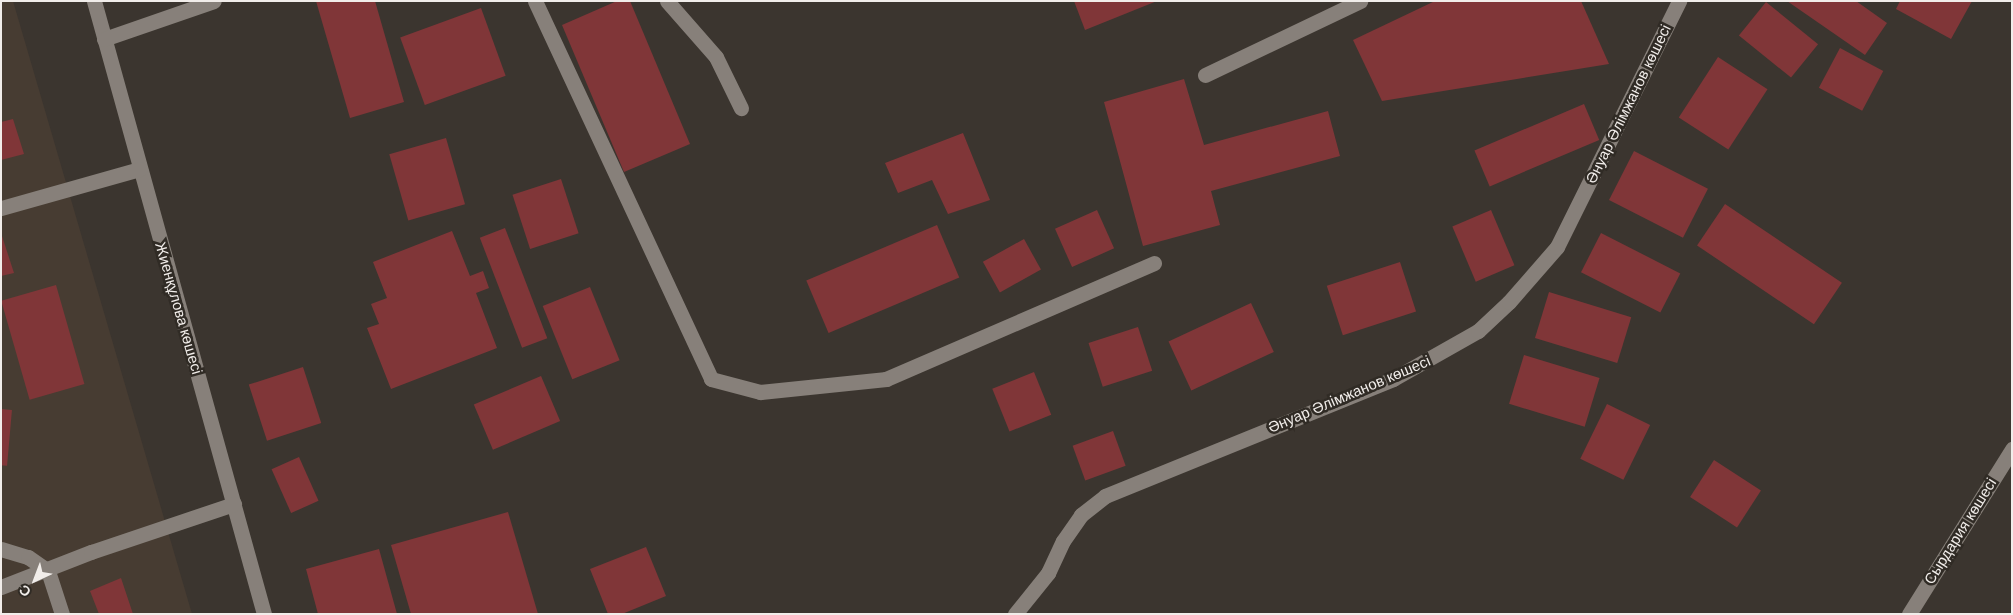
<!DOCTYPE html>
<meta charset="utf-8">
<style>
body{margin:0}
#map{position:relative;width:2013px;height:615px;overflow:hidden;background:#3b352f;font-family:Helvetica,sans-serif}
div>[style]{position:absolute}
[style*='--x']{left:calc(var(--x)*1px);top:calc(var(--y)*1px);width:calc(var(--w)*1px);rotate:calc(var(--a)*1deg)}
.built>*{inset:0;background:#473c32}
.building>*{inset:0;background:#803638;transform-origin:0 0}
.minor>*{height:15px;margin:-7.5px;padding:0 7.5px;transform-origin:7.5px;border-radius:7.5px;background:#87807a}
span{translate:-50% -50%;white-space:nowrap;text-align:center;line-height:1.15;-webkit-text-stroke:5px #302b25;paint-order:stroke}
.street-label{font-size:15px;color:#f1edea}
.frame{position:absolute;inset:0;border:2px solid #f1edea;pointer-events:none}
.north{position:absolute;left:10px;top:555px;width:50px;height:50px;-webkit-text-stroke:4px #302b25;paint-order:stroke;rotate:223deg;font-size:14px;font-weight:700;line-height:20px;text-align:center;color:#f1edea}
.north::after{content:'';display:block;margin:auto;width:18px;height:22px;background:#f1edea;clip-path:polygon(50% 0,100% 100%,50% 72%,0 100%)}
</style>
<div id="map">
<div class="built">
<i style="clip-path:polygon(1px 1px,13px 1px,192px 614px,1px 614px)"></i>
</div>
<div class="building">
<i style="clip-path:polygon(316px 1px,375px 1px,404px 102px,350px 118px)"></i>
<i style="clip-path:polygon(617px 1px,630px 1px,690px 144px,624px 172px,562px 25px)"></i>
<i style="clip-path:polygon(1074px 1px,1157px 1px,1085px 30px)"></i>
<i style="clip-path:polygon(1435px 1px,1581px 1px,1609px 64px,1382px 101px,1353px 40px)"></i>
<i style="clip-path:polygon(1787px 1px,1856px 1px,1887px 23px,1865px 55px)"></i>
<i style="clip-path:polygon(1900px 1px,1972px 1px,1951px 39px,1896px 9px)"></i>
<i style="left:1766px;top:2px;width:67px;height:43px;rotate:39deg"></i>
<i style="left:481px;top:8px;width:72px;height:86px;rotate:70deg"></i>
<i style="left:1840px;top:48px;width:49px;height:45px;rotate:28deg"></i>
<i style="left:1718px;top:57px;width:59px;height:72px;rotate:33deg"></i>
<i style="clip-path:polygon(1184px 79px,1204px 145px,1328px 111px,1340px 156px,1211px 191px,1220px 225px,1143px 246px,1104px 102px)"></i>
<i style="left:1584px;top:104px;width:39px;height:119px;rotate:67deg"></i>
<i style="clip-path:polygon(13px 119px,24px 154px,1px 160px,1px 122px)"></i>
<i style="clip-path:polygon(963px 133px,990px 200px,948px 214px,932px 180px,898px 193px,885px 163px)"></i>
<i style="left:446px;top:138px;width:69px;height:59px;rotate:74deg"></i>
<i style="left:1634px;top:151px;width:83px;height:55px;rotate:27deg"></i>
<i style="left:561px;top:179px;width:57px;height:51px;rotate:72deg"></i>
<i style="left:1725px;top:204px;width:141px;height:50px;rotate:34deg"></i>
<i style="left:1097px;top:210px;width:42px;height:46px;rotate:66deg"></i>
<i style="left:1491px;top:210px;width:60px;height:42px;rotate:67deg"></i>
<i style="left:937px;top:225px;width:57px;height:142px;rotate:67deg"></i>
<i style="left:505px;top:228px;width:118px;height:27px;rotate:69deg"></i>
<i style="clip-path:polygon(452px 231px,470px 276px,483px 271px,489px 288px,476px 293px,497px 348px,391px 389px,367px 328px,379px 324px,371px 304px,387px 298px,373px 262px)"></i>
<i style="clip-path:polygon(1px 233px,14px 273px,1px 276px)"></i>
<i style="left:1601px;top:233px;width:89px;height:44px;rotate:27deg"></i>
<i style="left:1024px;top:239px;width:35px;height:47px;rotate:61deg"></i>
<i style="left:1400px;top:262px;width:52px;height:77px;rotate:72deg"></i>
<i style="left:56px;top:285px;width:103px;height:57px;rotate:74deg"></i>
<i style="left:590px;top:287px;width:79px;height:51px;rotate:68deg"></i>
<i style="left:1549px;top:292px;width:86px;height:48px;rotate:17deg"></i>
<i style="left:1251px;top:303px;width:54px;height:91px;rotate:65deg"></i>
<i style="left:1138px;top:327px;width:46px;height:52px;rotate:72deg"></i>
<i style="left:1524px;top:355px;width:79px;height:51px;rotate:17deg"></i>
<i style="left:303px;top:367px;width:59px;height:57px;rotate:72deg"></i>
<i style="left:1034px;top:372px;width:46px;height:45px;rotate:68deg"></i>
<i style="left:541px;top:376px;width:49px;height:73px;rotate:67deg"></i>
<i style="left:1607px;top:404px;width:48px;height:61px;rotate:26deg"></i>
<i style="left:1px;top:409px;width:11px;height:56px;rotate:5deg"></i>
<i style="left:1113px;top:431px;width:37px;height:43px;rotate:70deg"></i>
<i style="left:299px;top:457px;width:48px;height:30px;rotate:66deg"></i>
<i style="left:1714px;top:460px;width:56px;height:44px;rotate:33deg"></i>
<i style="clip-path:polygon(508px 512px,538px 614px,411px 614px,391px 545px)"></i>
<i style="clip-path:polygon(646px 547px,666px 596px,622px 614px,608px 614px,590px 569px)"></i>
<i style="clip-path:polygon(379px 549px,397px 614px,318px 614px,306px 569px)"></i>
<i style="clip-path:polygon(121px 578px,133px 614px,99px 614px,90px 591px)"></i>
</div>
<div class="minor">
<i style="--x:94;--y:1;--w:636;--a:74.5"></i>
<i style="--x:535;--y:1;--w:417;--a:65"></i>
<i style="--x:711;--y:379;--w:51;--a:14.9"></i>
<i style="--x:760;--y:392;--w:127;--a:-5.9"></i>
<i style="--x:886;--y:379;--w:292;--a:-23.4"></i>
<i style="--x:667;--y:1;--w:74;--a:48.8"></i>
<i style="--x:716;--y:57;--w:57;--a:63.9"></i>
<i style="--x:104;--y:39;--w:116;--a:-19.1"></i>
<i style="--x:1205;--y:75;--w:172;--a:-25.5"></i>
<i style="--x:1;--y:208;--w:144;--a:-15.7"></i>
<i style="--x:1;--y:549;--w:28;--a:17"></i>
<i style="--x:28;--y:557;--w:24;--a:35"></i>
<i style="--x:48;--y:571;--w:45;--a:72"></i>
<i style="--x:1;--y:587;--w:97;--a:-21.3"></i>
<i style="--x:91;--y:552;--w:151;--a:-18.6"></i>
<i style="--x:1015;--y:614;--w:53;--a:-51.2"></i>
<i style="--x:1048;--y:573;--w:35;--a:-65"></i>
<i style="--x:1063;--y:541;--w:32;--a:-55"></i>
<i style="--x:1081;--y:515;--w:31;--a:-38"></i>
<i style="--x:1105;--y:496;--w:311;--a:-22.1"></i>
<i style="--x:1393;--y:379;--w:98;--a:-29.5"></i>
<i style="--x:1478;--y:331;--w:42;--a:-43.1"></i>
<i style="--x:1509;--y:302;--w:73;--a:-48.9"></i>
<i style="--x:1557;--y:247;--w:275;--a:-63.6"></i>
<i style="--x:1909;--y:614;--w:195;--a:-58"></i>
</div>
<div class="street-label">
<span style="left:1628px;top:104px;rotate:-64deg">Әнуар Әлімжанов көшесі</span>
<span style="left:179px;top:308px;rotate:74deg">Жиенқұлова көшесі</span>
<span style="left:1349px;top:394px;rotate:-23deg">Әнуар Әлімжанов көшесі</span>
<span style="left:1960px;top:531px;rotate:-58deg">Сырдария көшесі</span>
</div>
<div class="frame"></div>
<div class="north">С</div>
</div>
